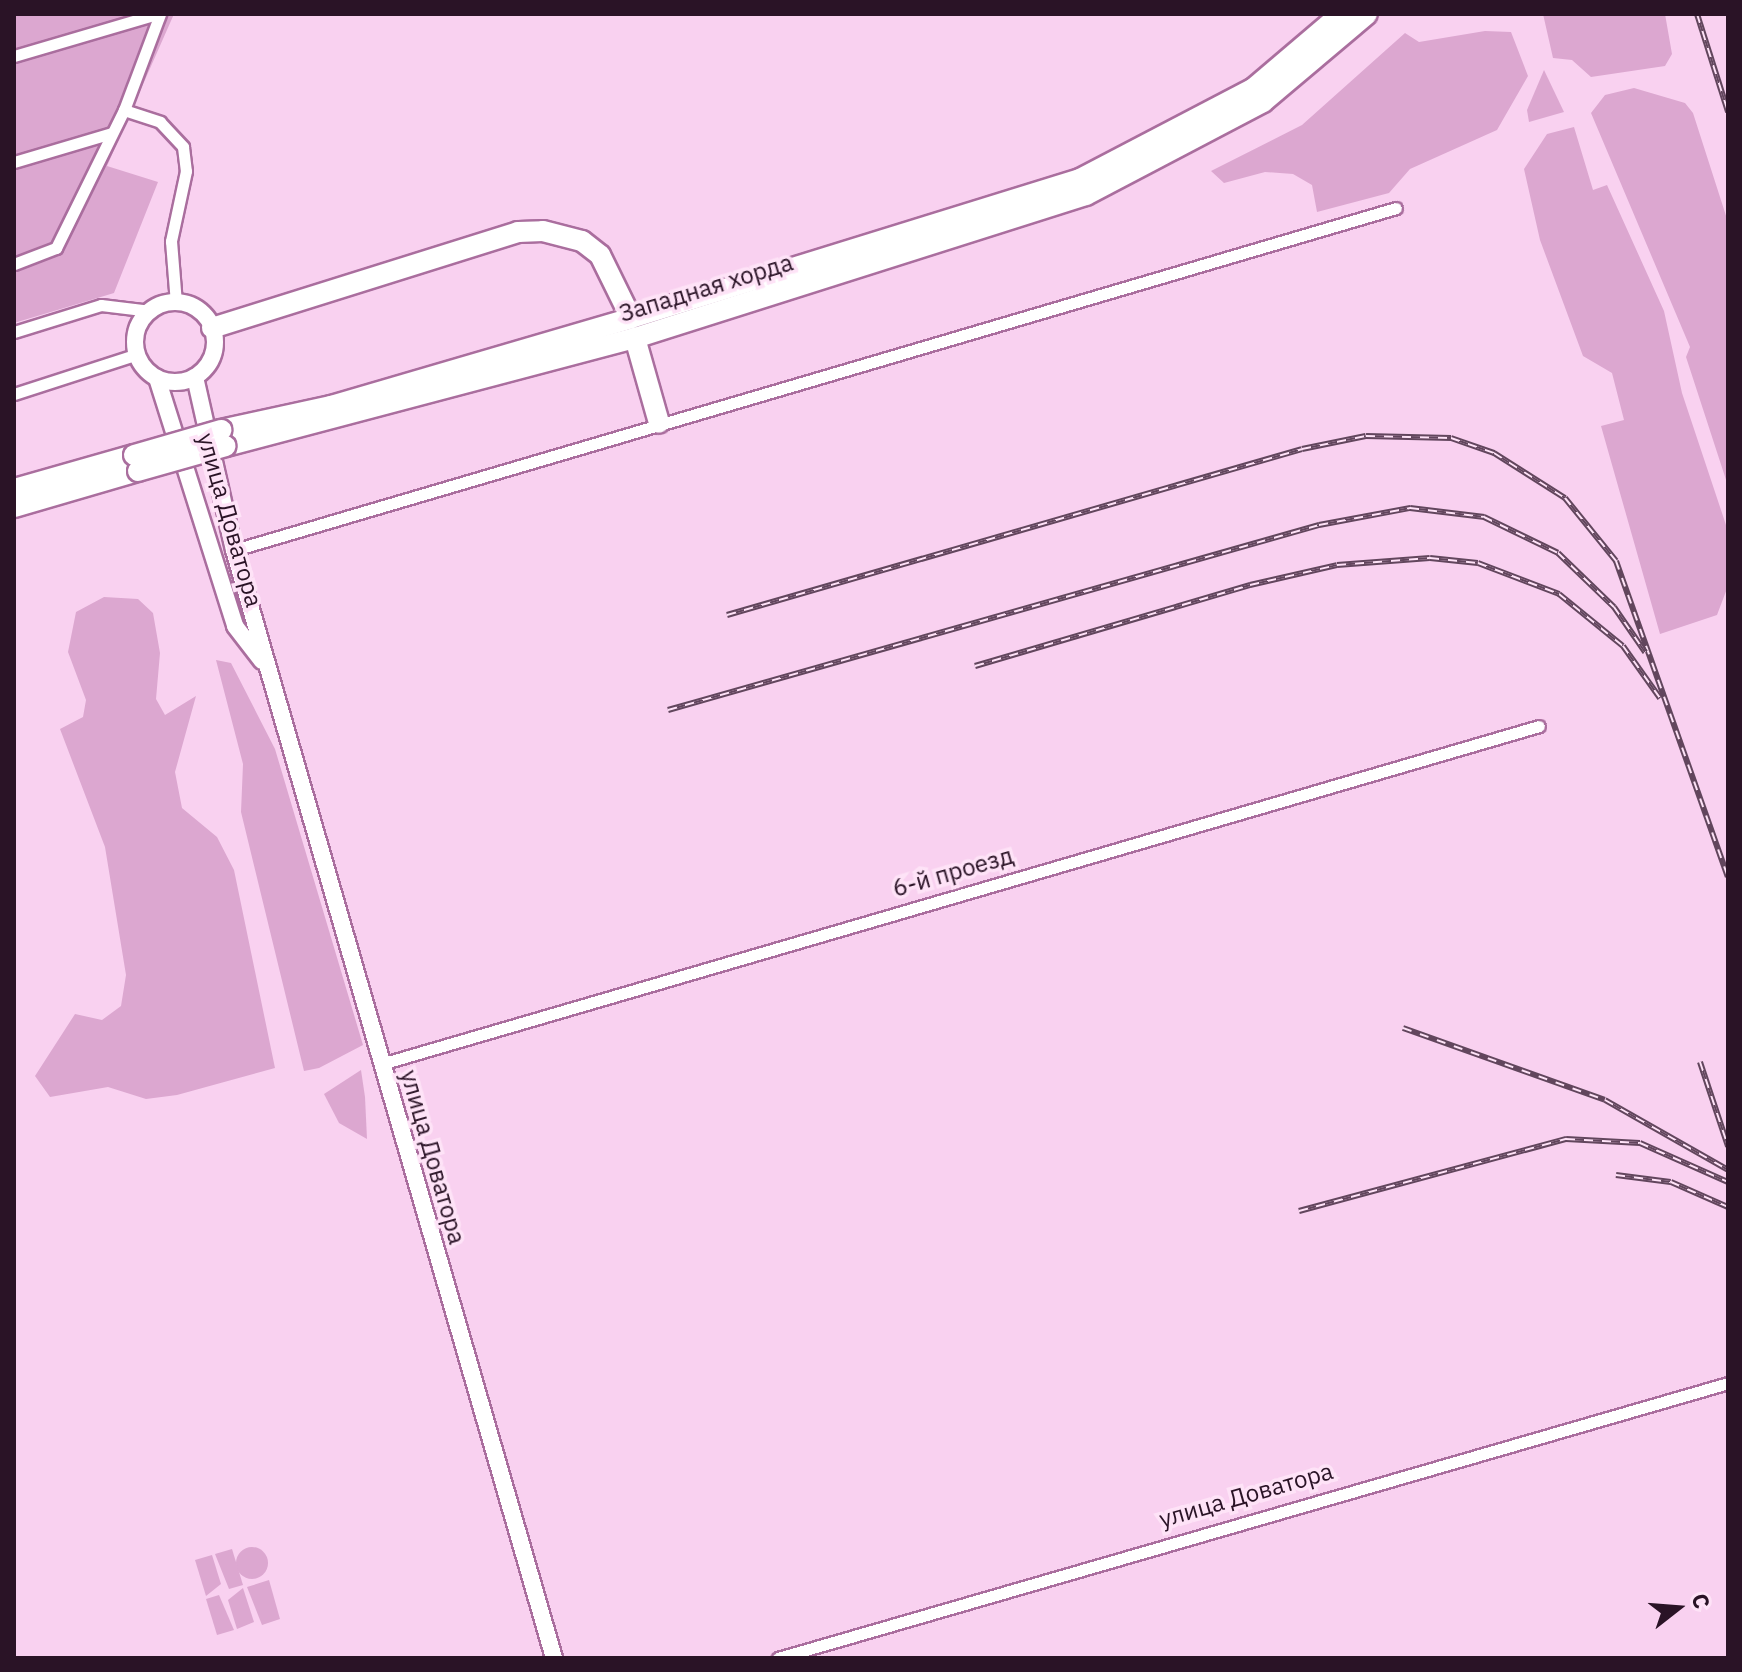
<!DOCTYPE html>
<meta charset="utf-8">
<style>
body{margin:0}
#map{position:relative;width:1742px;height:1672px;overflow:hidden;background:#f9d1f0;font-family:"IBM Plex Sans",sans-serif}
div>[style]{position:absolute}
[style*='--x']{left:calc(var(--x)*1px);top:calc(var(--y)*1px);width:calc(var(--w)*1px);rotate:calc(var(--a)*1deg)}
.green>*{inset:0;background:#dca7d0}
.round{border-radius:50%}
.roads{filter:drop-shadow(2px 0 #aa6e9e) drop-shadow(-2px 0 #aa6e9e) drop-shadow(0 2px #aa6e9e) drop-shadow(0 -2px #aa6e9e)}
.street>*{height:11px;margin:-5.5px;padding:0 5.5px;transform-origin:5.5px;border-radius:5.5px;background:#fff}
.secondary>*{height:16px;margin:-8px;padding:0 8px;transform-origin:8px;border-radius:8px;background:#fff}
.secondary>.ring{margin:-8px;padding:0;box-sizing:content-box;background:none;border:16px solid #fff;border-radius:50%}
.highway>*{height:20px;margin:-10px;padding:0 10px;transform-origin:10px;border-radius:10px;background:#fff}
.rail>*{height:6px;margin-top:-3px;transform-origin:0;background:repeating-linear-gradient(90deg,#fee3f7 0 9px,#62465d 0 18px);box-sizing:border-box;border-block:2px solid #62465d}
.bridges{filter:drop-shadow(2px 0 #aa6e9e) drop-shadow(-2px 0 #aa6e9e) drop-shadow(0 2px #aa6e9e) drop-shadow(0 -2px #aa6e9e)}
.highway-bridge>*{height:20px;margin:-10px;padding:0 10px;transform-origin:10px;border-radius:10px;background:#fff}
span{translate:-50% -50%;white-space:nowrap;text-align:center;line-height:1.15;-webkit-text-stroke:7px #fee3f7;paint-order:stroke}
.street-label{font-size:24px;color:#2a1326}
.frame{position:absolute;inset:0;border:16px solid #2a1326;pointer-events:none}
.north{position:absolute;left:1638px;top:1568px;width:80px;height:80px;-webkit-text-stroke:6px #fee3f7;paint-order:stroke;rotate:73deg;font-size:22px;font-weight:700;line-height:32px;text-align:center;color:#2a1326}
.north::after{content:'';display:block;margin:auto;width:28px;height:36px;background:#2a1326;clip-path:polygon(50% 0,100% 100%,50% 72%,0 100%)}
</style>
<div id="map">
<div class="green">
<i style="clip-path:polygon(14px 14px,174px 14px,107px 166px,158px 182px,114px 293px,14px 323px)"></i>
<i style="clip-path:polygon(1543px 14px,1665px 14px,1672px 54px,1665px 66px,1591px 77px,1572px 60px,1553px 58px)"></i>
<i style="clip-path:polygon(1485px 31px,1511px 32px,1528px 76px,1497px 130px,1410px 169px,1389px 193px,1317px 212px,1312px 185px,1293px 174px,1265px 172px,1224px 183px,1211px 171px,1302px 125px,1405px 33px,1419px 42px)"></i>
<i style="clip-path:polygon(1544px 70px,1564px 112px,1529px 122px,1527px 110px)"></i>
<i style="clip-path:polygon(1634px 88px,1685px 103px,1693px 113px,1728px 222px,1728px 486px,1686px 357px,1690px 347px,1591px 113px,1605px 95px)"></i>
<i style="clip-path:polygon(1574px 127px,1593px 190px,1607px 185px,1664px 311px,1682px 393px,1728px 531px,1728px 586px,1717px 615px,1660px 634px,1601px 426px,1624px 420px,1612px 373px,1583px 356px,1540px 240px,1524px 169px,1547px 134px)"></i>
<i style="clip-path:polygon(104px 597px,138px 599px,153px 613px,160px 653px,156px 699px,165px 715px,196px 696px,175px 772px,182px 808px,217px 837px,234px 870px,275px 1068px,177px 1095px,146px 1099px,108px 1087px,50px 1097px,35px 1076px,75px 1014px,102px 1020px,121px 1006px,126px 975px,105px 847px,60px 729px,83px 717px,86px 700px,68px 652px,76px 612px)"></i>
<i style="clip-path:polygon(216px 660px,231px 663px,275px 749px,363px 1045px,319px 1068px,304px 1071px,241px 812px,243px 764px)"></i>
<i style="clip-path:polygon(361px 1070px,365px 1097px,367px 1139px,339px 1123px,324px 1094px)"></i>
<i class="round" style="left:236px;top:1547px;width:32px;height:32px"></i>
<i style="clip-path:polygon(232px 1549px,243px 1585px,229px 1589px,215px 1554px)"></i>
<i style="clip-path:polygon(212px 1555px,221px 1584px,206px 1596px,195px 1560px)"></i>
<i style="clip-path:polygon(269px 1580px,280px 1619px,262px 1625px,247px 1587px)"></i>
<i style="clip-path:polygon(243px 1588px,254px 1622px,237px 1629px,228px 1600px)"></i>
<i style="clip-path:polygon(219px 1595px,234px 1630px,217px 1635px,206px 1599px)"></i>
</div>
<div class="roads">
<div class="street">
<i style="--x:14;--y:56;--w:149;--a:-16.4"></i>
<i style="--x:124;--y:110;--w:38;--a:18"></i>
<i style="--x:160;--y:122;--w:34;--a:47"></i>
<i style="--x:183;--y:147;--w:24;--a:83"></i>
<i style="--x:186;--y:171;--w:72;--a:102.1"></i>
<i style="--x:171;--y:241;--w:62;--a:85.4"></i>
<i style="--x:14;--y:162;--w:102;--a:-16.5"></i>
<i style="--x:14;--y:264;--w:45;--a:-20.9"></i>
<i style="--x:56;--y:248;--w:154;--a:-63.8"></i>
<i style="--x:124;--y:110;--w:103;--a:-69.4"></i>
<i style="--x:14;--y:332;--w:91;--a:-17.2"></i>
<i style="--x:101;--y:305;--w:50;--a:6.8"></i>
<i style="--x:14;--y:394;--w:130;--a:-17.9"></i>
<i style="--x:234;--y:550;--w:1211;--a:-16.4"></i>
<i style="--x:381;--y:1064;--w:1206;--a:-16.27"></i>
<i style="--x:778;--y:1658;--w:989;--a:-16.14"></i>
</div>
<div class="secondary">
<i class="ring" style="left:135px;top:302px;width:64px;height:64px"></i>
<i style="--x:195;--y:377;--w:177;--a:77.3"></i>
<i style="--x:234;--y:550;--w:1153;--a:73.89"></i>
<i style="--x:157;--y:378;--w:260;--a:72.5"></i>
<i style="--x:235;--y:626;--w:44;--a:52.4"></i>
</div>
<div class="highway">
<i style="--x:212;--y:328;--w:321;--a:-17.4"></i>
<i style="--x:518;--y:232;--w:25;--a:-2"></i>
<i style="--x:543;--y:231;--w:40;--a:14.4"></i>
<i style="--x:582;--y:241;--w:23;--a:38"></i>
<i style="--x:600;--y:255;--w:70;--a:63.8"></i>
<i style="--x:635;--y:338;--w:88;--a:74.2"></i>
<i style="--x:221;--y:430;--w:113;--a:-12.3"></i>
<i style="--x:331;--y:406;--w:313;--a:-16.3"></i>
<i style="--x:631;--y:318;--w:470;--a:-17.2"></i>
<i style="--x:1080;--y:179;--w:196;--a:-27.6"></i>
<i style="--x:1254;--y:88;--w:114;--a:-40.4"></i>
<i style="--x:226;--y:446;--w:423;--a:-14.8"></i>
<i style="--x:635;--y:338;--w:473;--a:-17.6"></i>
<i style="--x:1086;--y:195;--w:200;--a:-27.7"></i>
<i style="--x:1263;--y:102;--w:136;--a:-40.2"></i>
<i style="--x:14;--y:489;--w:125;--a:-15.8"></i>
<i style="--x:14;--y:507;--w:129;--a:-16.2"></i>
</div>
</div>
<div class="rail">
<i style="--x:1697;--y:14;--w:103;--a:72.4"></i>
<i style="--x:727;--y:615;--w:598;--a:-16.1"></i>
<i style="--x:1302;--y:449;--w:65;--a:-11.5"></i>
<i style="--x:1366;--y:436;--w:85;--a:1.3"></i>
<i style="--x:1451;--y:438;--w:46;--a:19.2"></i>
<i style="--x:1494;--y:453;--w:84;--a:32.4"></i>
<i style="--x:1565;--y:498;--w:81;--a:51"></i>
<i style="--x:1616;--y:561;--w:335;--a:70.5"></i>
<i style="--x:975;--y:666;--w:287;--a:-16.4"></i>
<i style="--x:1250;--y:585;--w:89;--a:-12.9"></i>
<i style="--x:1337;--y:565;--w:93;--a:-4.3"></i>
<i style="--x:1430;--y:558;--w:48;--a:5.9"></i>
<i style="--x:1478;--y:563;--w:87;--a:20.9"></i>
<i style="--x:1559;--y:594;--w:82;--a:39.1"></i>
<i style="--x:1623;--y:646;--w:64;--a:54.6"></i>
<i style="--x:668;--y:710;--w:677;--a:-15.86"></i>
<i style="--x:1319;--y:525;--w:93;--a:-10.6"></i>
<i style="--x:1410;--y:508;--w:75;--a:6.9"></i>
<i style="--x:1484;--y:517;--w:82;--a:25.9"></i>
<i style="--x:1558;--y:553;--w:78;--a:44"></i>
<i style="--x:1614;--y:607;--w:55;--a:55.4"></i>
<i style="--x:1403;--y:1028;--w:214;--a:19.6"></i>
<i style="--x:1605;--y:1100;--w:142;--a:29.6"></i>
<i style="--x:1700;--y:1062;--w:89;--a:71.6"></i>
<i style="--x:1616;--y:1175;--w:55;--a:7.3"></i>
<i style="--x:1671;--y:1182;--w:62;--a:23.7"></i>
<i style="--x:1299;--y:1211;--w:277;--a:-15.1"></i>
<i style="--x:1566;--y:1139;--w:74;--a:3.1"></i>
<i style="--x:1640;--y:1143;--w:96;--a:23.9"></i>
</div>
<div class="bridges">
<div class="highway-bridge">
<i style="--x:134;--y:455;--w:91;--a:-16"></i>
<i style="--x:138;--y:471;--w:91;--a:-15.9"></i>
</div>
</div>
<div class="street-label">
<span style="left:706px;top:288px;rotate:-17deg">Западная хорда</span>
<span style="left:230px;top:520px;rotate:74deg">улица Доватора</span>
<span style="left:953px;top:872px;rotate:-16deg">6-й проезд</span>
<span style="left:433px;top:1157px;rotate:74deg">улица Доватора</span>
<span style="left:1246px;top:1495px;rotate:-16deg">улица Доватора</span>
</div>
<div class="frame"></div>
<div class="north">С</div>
</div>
